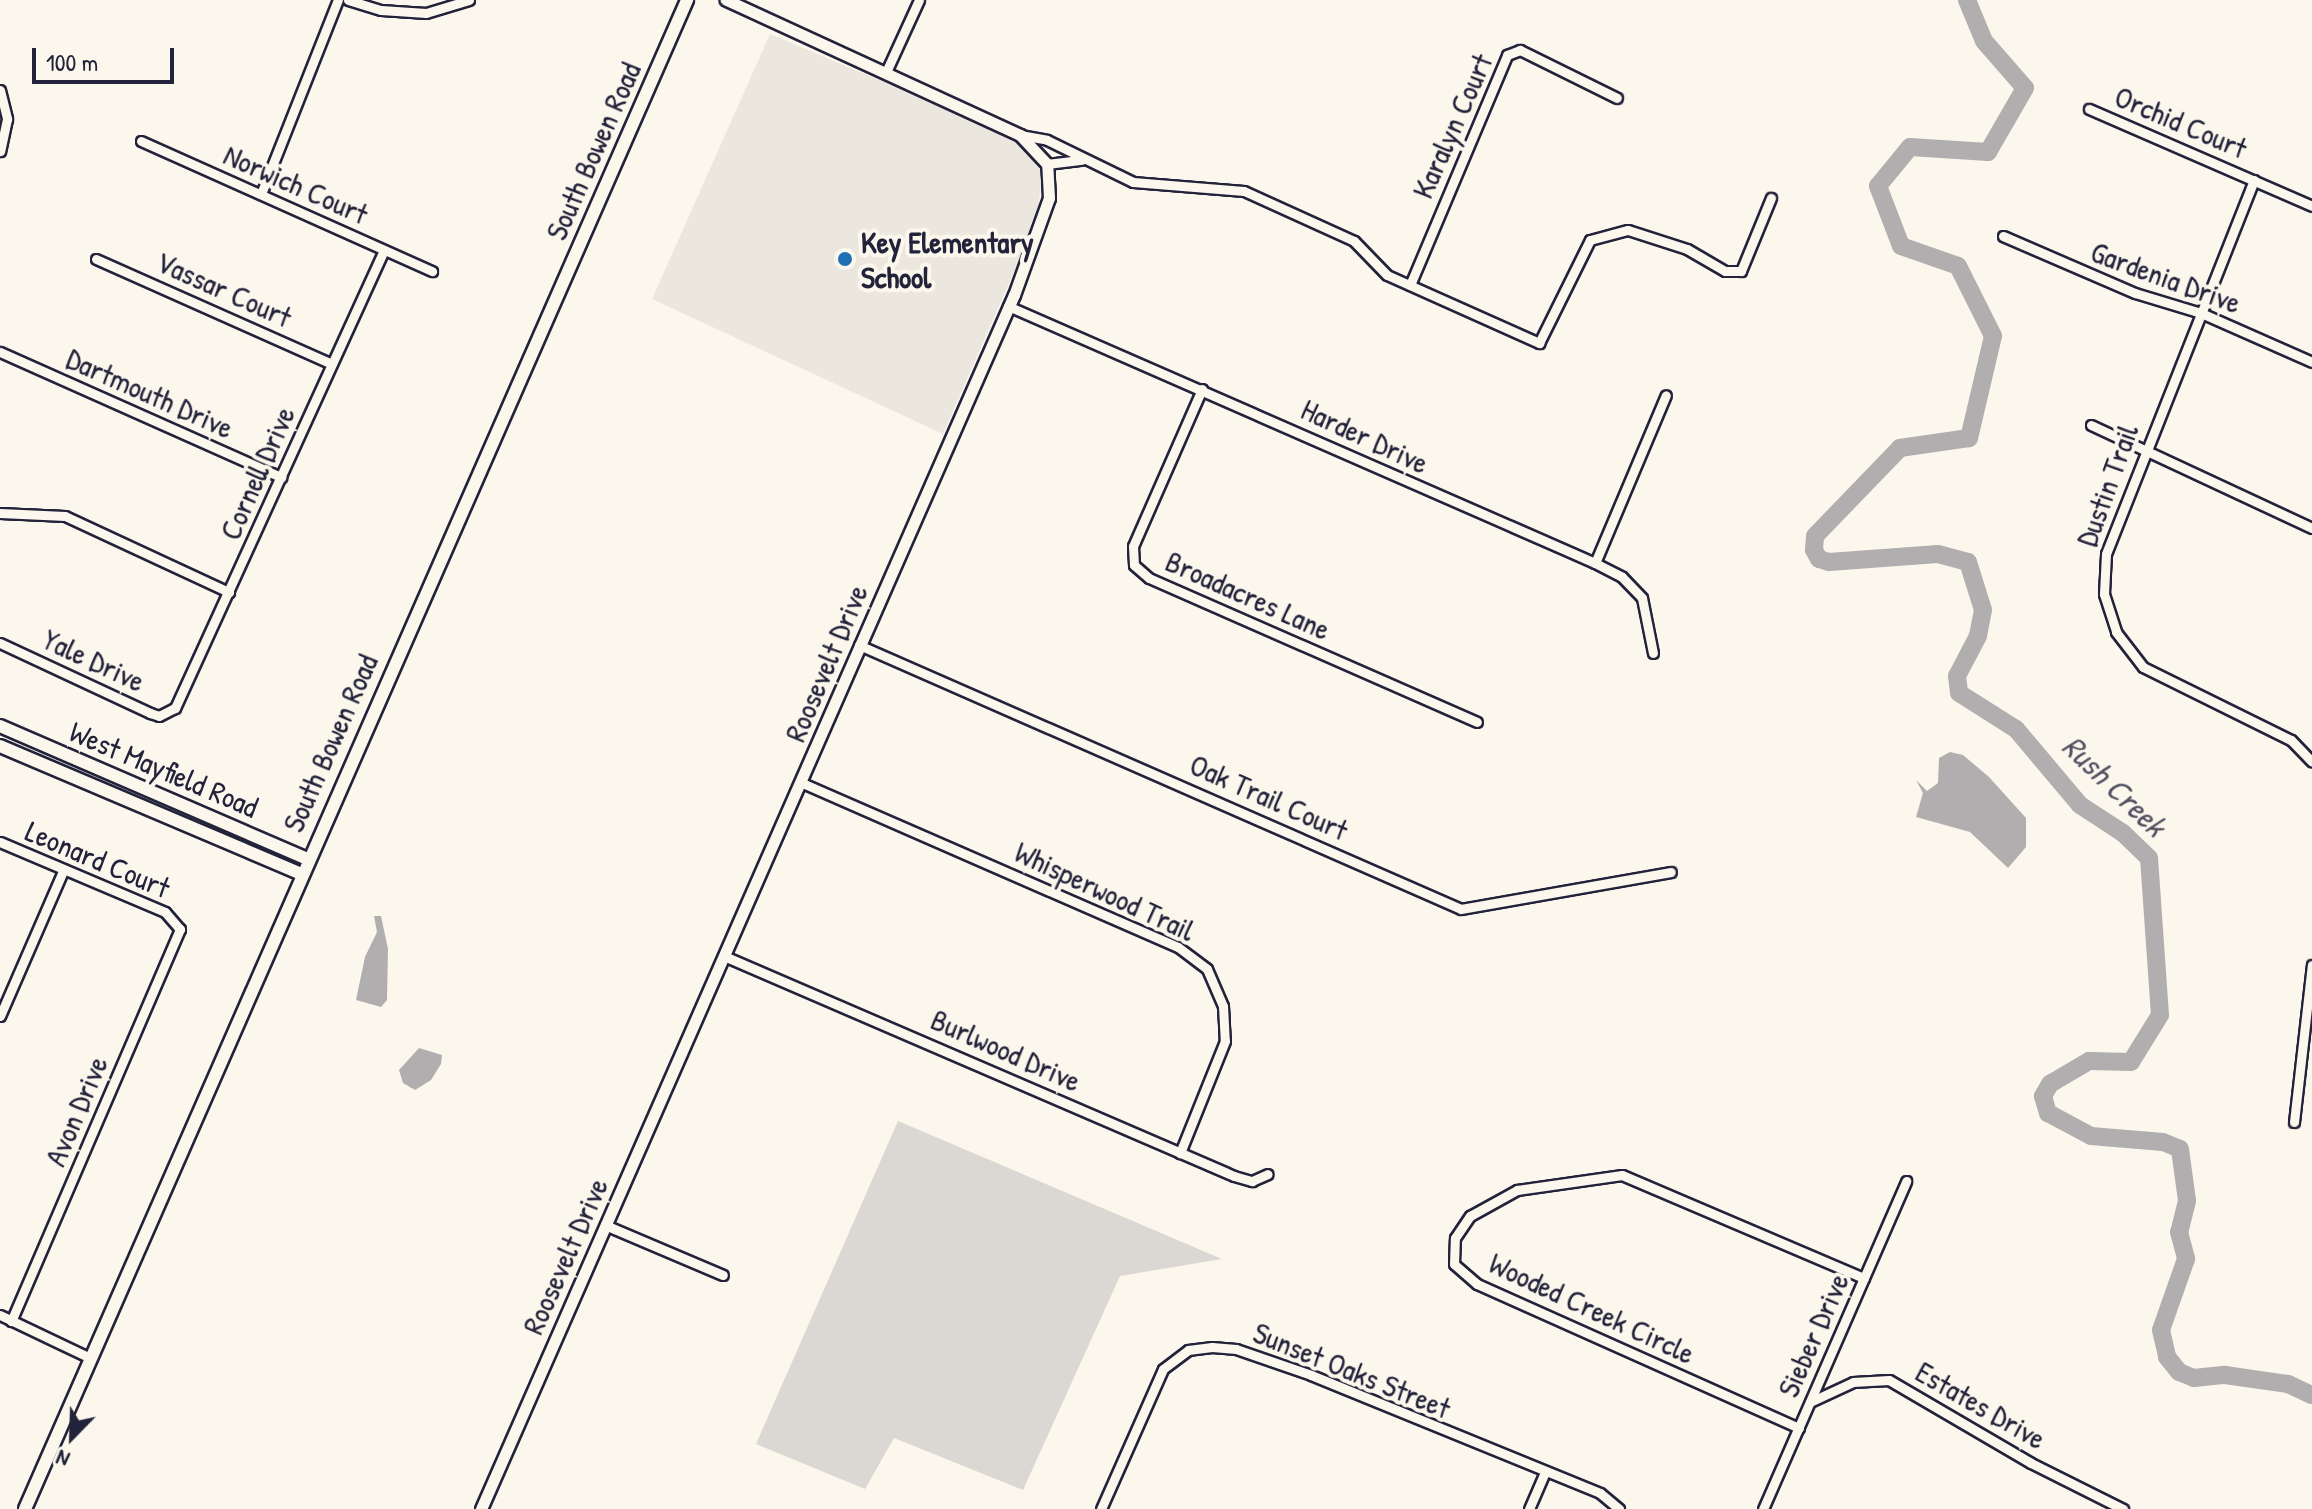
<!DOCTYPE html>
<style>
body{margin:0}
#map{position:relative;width:2312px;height:1509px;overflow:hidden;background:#fbf7ec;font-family:"Patrick Hand",sans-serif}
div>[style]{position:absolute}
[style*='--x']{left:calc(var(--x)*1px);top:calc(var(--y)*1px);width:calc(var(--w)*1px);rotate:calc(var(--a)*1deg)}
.built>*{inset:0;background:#ebe7df}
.green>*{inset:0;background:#dbd8d3}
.water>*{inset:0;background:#b1aeb0}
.river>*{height:18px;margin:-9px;padding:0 9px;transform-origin:9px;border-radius:9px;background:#b1aeb0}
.roads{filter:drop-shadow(2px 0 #22223b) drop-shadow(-2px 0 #22223b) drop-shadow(0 2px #22223b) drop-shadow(0 -2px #22223b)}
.minor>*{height:9px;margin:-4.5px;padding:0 4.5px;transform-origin:4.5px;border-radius:4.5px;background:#fbf7ec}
.tertiary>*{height:11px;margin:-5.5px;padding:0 5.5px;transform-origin:5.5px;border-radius:5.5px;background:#fbf7ec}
.secondary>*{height:12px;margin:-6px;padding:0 6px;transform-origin:6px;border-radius:6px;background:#fbf7ec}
.dots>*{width:22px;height:22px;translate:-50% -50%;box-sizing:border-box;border:4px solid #fbf7ec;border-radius:50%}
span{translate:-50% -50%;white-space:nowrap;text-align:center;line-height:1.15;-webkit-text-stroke:8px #fbf7ec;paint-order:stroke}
.street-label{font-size:30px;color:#22223b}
.poi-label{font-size:30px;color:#22223b;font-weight:700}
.left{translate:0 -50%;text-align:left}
.water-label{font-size:32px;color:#545364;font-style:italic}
.north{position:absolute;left:32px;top:1397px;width:80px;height:80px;-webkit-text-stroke:6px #fbf7ec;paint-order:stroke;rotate:203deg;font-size:22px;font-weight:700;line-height:32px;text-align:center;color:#22223b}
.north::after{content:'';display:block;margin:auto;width:28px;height:36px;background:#22223b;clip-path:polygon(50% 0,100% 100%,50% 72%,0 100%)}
.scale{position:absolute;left:32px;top:48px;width:142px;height:36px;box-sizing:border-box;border:4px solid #22223b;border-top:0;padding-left:10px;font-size:24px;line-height:28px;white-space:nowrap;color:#22223b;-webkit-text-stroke:6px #fbf7ec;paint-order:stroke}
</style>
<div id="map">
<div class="built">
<i style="clip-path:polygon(770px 34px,1016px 138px,1042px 173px,1037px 219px,943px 434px,652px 299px)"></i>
</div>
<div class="green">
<i style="clip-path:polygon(898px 1121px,1222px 1259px,1120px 1276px,1023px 1490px,894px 1438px,865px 1489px,756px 1444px)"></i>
</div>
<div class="water">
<i style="clip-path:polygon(1950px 752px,1963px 755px,1989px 777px,2026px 818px,2026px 847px,2008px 868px,1970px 832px,1916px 817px,1923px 793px,1916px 780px,1927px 791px,1938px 783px,1939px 758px)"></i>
<i style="clip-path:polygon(374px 916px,381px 916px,388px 949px,387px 1000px,381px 1007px,356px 1000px,365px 957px,377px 932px)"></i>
<i style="clip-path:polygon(419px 1048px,442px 1055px,441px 1064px,431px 1080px,415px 1090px,403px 1083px,399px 1070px)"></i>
</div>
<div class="river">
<i style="--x:1967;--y:0;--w:44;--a:67.5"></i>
<i style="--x:1984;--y:41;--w:62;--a:48.9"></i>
<i style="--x:2025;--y:88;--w:74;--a:120"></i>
<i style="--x:1988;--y:152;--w:78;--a:-176.3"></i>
<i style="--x:1910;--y:147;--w:50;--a:129.4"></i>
<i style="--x:1878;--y:186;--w:64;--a:69"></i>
<i style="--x:1901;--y:246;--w:60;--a:19.3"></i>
<i style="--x:1958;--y:266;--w:78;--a:63.4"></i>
<i style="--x:1993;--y:336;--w:105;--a:103.2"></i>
<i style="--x:1969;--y:438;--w:70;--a:171.8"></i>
<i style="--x:1900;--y:448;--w:122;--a:134"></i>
<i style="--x:1815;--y:536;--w:14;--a:94"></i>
<i style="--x:1814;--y:550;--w:10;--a:61"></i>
<i style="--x:1819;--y:559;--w:10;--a:17"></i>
<i style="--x:1829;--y:562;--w:109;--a:-4.2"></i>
<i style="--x:1938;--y:554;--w:31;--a:15"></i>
<i style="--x:1968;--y:562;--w:50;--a:72.6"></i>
<i style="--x:1983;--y:610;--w:26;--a:101"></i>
<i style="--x:1978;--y:636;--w:45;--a:117.7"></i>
<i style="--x:1957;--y:676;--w:17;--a:83"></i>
<i style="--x:1959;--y:693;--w:67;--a:32.3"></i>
<i style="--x:2016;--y:729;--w:99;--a:49.9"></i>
<i style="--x:2080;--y:805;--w:51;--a:33.1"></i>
<i style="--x:2123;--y:833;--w:36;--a:44"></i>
<i style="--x:2149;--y:858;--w:157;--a:86"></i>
<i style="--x:2160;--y:1015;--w:55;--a:121.7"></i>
<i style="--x:2131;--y:1062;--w:42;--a:-178.6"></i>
<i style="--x:2089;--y:1061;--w:45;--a:149.5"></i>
<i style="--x:2050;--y:1084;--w:14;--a:120"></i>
<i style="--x:2043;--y:1096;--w:18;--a:74"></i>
<i style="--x:2048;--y:1113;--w:49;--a:28.1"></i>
<i style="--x:2091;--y:1136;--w:72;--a:4.8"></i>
<i style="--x:2163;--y:1142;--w:18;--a:22"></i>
<i style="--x:2180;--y:1149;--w:52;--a:82.3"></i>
<i style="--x:2187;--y:1201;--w:32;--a:104"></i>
<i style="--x:2179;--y:1232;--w:28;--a:75"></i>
<i style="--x:2186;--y:1259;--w:75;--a:109.4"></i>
<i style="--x:2161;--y:1330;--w:28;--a:77"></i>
<i style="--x:2167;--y:1357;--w:19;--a:51"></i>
<i style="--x:2179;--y:1372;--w:16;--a:22"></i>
<i style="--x:2194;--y:1378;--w:31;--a:-6"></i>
<i style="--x:2225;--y:1375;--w:64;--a:8.1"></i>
<i style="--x:2288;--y:1384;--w:26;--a:25"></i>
</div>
<div class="roads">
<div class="minor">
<i style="--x:348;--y:0;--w:34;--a:17"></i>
<i style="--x:381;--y:10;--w:45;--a:3.8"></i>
<i style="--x:426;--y:13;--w:45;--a:-16.8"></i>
<i style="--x:886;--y:72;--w:79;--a:-65.4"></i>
<i style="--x:0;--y:90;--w:30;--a:76"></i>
<i style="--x:7;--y:119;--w:33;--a:102"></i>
<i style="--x:2089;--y:109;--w:243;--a:23.5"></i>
<i style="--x:1020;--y:135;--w:27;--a:10"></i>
<i style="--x:1047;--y:140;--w:96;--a:26"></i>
<i style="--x:1133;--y:182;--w:111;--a:4.6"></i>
<i style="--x:1244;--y:191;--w:121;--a:24.4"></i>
<i style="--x:1354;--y:241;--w:47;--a:45.9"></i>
<i style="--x:1387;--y:275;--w:167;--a:24.1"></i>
<i style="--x:1539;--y:343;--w:115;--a:-63.7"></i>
<i style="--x:1590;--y:240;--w:39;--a:-15"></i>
<i style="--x:1628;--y:230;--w:62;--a:17.9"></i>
<i style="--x:1687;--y:249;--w:44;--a:30.1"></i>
<i style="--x:1725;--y:271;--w:16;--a:0"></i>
<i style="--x:1741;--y:271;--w:79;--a:-67.7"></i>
<i style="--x:141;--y:141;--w:319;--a:24.1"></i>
<i style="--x:1047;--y:164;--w:35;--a:-7"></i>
<i style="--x:2254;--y:180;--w:402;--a:111.6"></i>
<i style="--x:2106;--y:554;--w:40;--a:92.9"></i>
<i style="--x:2104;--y:594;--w:40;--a:72"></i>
<i style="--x:2116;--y:632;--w:44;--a:52.4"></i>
<i style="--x:2143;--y:667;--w:165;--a:26.3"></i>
<i style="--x:2291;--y:740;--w:30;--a:46"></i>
<i style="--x:261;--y:194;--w:209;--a:-68.4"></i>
<i style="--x:2003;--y:236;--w:144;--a:23.4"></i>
<i style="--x:2135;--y:293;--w:69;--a:16.9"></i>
<i style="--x:2201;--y:313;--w:121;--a:23.8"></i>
<i style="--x:96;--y:259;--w:258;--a:24"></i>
<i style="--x:1410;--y:285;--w:250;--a:-67.1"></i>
<i style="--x:1507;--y:55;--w:14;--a:-21"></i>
<i style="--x:1520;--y:50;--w:108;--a:26.3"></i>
<i style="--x:1008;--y:306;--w:641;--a:23.64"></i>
<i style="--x:1595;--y:563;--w:30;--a:27"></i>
<i style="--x:1622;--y:577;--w:29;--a:46"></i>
<i style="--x:1642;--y:598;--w:56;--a:78.7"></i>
<i style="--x:0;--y:352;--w:308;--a:24"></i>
<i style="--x:1202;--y:389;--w:171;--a:113.7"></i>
<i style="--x:1133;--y:546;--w:19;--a:87"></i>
<i style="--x:1134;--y:565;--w:20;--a:41"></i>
<i style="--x:1149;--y:578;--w:358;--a:23.7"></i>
<i style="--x:2091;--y:425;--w:244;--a:25"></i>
<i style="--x:0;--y:513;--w:65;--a:2.6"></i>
<i style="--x:65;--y:516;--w:181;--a:24.9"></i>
<i style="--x:1595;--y:563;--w:182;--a:-67.1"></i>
<i style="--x:0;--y:643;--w:166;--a:25"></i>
<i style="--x:150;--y:713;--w:9;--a:18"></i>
<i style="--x:159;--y:716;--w:18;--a:-27"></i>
<i style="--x:175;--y:708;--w:503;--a:-65.47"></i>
<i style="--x:859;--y:645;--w:657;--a:23.68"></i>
<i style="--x:1461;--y:909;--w:213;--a:-10"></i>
<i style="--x:800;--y:782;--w:412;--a:23.6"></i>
<i style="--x:1178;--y:947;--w:36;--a:37"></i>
<i style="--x:1207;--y:969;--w:40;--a:66.6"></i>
<i style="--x:1223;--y:1006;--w:35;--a:87"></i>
<i style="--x:1225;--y:1041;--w:121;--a:111.9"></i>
<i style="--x:0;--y:842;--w:179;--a:23"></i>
<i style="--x:165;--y:912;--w:23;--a:49"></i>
<i style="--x:180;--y:929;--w:427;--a:113.3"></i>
<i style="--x:724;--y:956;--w:555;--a:23.33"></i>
<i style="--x:1234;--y:1176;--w:19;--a:16"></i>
<i style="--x:1252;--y:1181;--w:17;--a:-24"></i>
<i style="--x:0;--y:1016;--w:160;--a:-66.5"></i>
<i style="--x:2294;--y:1122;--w:158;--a:-83.5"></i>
<i style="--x:605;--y:1225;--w:128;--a:23"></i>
<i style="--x:0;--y:1315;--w:100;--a:25.5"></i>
<i style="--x:1810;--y:1402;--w:47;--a:-24.9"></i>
<i style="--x:1853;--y:1382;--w:36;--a:-3"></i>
<i style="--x:1889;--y:1380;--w:164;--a:30.3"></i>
<i style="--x:2031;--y:1463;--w:103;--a:26.6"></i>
<i style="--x:1799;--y:1428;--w:353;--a:-155.9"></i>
<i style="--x:1477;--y:1284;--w:30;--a:-139"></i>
<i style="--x:1454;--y:1264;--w:26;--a:-88"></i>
<i style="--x:1455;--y:1238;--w:27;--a:-56"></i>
<i style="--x:1470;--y:1216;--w:54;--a:-29"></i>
<i style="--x:1517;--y:1190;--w:106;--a:-8.1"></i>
<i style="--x:1622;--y:1175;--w:263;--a:23.1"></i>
<i style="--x:1101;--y:1509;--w:153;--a:-66.1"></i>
<i style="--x:1163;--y:1369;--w:31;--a:-37"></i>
<i style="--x:1188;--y:1350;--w:24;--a:-7"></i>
<i style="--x:1212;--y:1347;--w:24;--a:5"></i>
<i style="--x:1236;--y:1349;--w:79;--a:19.1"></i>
<i style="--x:1311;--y:1375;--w:312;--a:22.2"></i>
<i style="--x:1600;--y:1493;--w:25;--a:40"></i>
<i style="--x:1529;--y:1509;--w:40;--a:-66.6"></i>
<i style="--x:1763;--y:1509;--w:358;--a:-66.4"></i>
</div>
<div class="tertiary">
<i style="--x:481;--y:1509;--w:1326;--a:-66.3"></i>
<i style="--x:1014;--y:295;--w:103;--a:-70.2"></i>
<i style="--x:1049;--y:198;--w:34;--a:-93"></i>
<i style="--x:1047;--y:164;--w:40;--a:-133"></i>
<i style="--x:1020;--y:135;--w:324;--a:-155.3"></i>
</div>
<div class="secondary">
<i style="--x:0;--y:726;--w:335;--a:23.4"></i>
<i style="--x:0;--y:746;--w:328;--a:23"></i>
<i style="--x:25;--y:1509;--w:1648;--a:-66.31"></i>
</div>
</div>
<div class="dots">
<i style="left:845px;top:259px;background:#1f6fb2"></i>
</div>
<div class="street-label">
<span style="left:2181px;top:122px;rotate:23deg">Orchid Court</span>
<span style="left:1452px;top:126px;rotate:-66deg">Karalyn Court</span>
<span style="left:593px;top:151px;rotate:-66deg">South Bowen Road</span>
<span style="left:296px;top:184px;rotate:24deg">Norwich Court</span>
<span style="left:2166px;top:277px;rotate:20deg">Gardenia Drive</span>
<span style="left:224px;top:289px;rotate:24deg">Vassar Court</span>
<span style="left:150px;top:393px;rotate:24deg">Dartmouth Drive</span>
<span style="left:1365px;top:436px;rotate:25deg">Harder Drive</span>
<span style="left:257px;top:473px;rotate:-66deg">Cornell Drive</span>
<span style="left:2107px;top:485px;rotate:-70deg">Dustin Trail</span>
<span style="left:1248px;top:595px;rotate:24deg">Broadacres Lane</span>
<span style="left:94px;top:660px;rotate:25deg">Yale Drive</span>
<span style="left:826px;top:663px;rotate:-67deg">Roosevelt Drive</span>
<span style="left:330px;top:743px;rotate:-66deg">South Bowen Road</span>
<span style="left:164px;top:769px;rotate:23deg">West Mayfield Road</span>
<span style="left:1269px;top:797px;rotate:24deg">Oak Trail Court</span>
<span style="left:98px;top:859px;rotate:23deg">Leonard Court</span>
<span style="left:1105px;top:891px;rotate:25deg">Whisperwood Trail</span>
<span style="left:1006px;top:1050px;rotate:24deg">Burlwood Drive</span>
<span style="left:76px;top:1111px;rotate:-67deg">Avon Drive</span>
<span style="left:565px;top:1256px;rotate:-66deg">Roosevelt Drive</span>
<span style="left:1592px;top:1308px;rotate:25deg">Wooded Creek Circle</span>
<span style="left:1813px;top:1335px;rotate:-66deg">Sieber Drive</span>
<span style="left:1352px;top:1370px;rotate:22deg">Sunset Oaks Street</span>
<span style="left:1981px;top:1405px;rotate:30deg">Estates Drive</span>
</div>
<div class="poi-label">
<span class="left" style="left:861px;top:259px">Key Elementary<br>School</span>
</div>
<div class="water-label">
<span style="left:2114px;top:786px;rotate:44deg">Rush Creek</span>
</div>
<div class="north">N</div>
<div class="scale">100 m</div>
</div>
